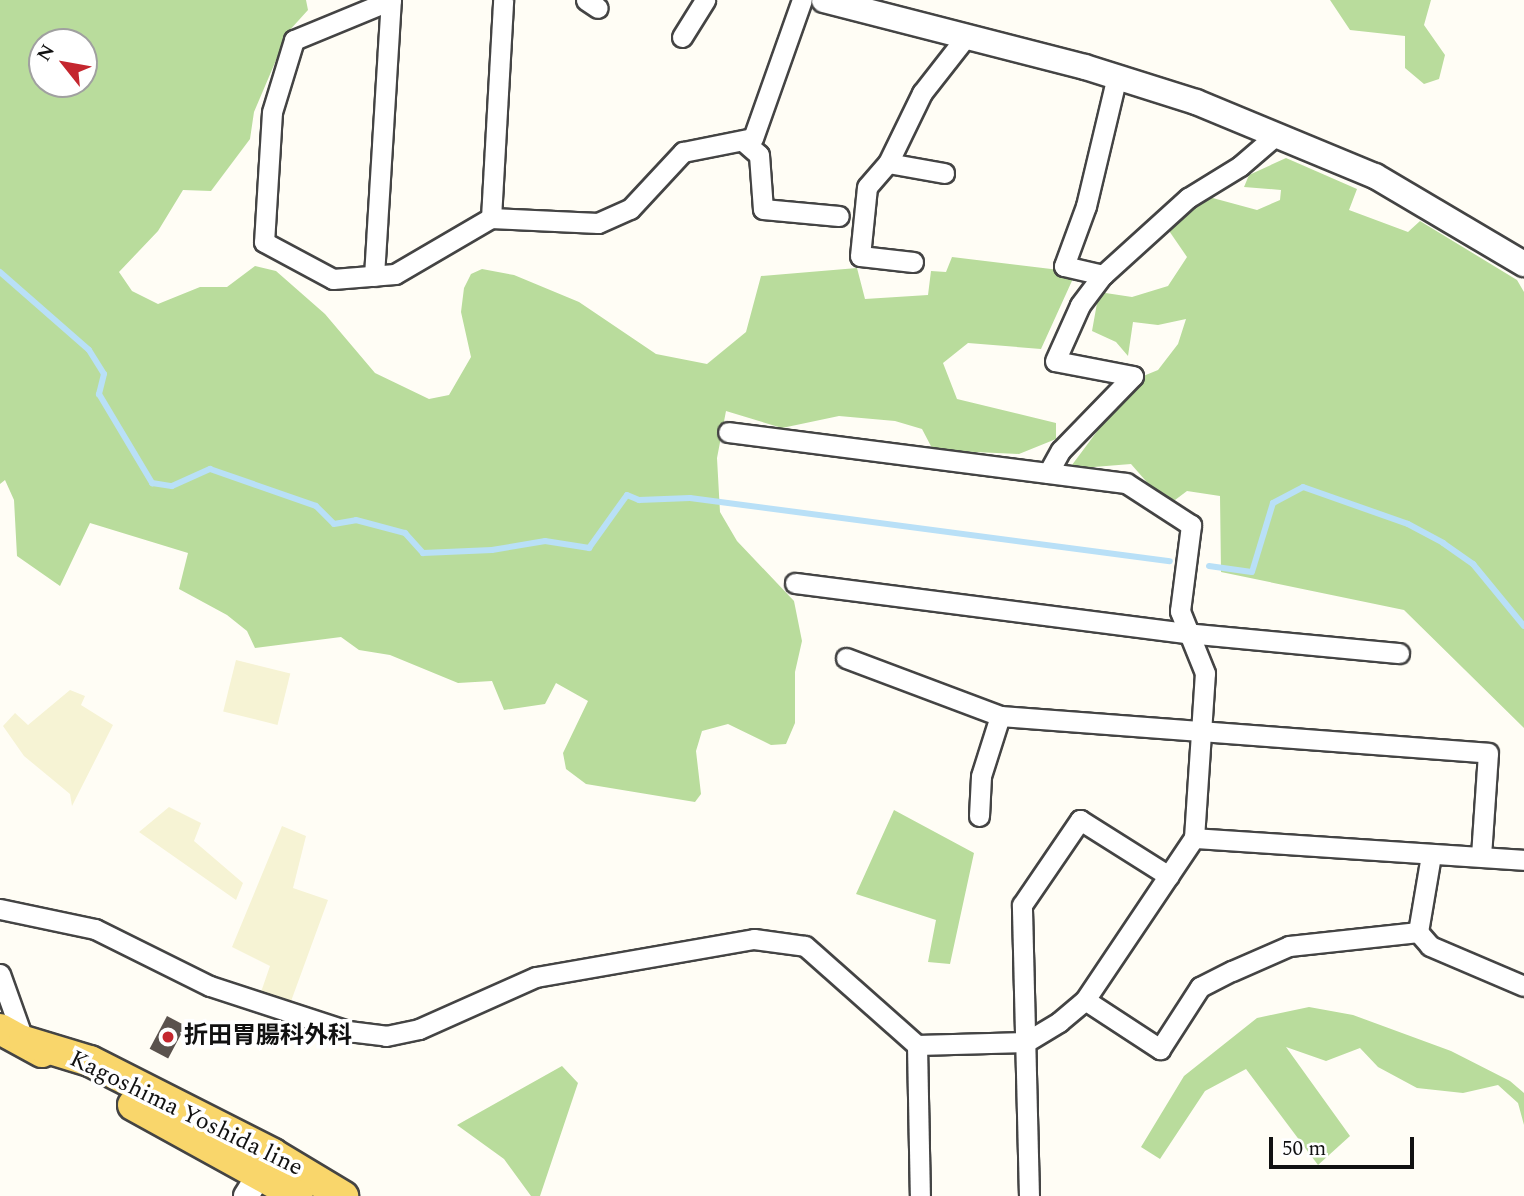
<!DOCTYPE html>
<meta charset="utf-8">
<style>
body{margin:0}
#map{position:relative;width:1524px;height:1196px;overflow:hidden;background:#fffdf5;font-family:Spectral,"Noto Sans JP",serif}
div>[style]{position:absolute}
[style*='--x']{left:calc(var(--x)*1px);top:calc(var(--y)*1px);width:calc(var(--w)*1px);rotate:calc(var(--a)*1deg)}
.farmland>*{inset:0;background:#f6f3d4;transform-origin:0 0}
.forest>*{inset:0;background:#b9dc9c}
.stream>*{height:6px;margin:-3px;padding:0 3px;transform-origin:3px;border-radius:3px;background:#b9e0f7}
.building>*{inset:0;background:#5a524d;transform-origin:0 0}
.roads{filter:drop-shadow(2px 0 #444) drop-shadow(-2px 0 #444) drop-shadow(0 2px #444) drop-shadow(0 -2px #444)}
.minor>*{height:19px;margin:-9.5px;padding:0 9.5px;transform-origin:9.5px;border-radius:9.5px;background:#fff}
.tertiary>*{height:24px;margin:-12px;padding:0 12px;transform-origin:12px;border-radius:12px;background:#fff}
.primary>*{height:30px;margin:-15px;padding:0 15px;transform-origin:15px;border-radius:15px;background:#f9d66b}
.dots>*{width:19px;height:19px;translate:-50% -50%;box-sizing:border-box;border:4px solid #fff;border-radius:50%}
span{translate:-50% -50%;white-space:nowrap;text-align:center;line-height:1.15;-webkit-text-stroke:7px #fff;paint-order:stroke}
.poi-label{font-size:24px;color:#111;font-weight:700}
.left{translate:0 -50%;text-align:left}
.street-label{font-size:24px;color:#111}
.north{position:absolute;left:28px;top:28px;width:70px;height:70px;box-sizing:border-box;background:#fff;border:2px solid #a0a0a0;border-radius:50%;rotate:301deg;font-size:19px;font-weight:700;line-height:28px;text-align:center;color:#111}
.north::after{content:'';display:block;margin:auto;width:24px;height:32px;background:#c4262e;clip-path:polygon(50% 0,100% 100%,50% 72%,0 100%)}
.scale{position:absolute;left:1269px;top:1137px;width:145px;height:32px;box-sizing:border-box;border:4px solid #111;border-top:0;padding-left:9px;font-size:21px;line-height:24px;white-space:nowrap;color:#111;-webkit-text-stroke:5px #fff;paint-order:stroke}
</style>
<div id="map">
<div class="farmland">
<i style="left:236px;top:660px;width:56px;height:53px;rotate:14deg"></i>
<i style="clip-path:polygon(70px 690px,85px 696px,81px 705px,113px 725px,72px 806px,70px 794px,24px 756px,3px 726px,15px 713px,28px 725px)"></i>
<i style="clip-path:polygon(169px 807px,201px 823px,194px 841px,243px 883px,236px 900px,139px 832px)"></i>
<i style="clip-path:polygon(282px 826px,306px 836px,293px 888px,328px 900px,290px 1004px,261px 992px,270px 966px,232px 947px)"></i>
</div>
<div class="forest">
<i style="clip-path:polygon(evenodd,0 0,306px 0,308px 10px,288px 32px,254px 112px,250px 139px,211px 191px,183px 190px,158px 231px,119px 272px,132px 291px,158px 304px,200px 287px,227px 287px,255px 266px,276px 271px,325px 314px,375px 373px,429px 399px,449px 395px,471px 357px,461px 312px,464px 288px,471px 274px,482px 269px,514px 275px,579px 302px,656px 354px,707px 364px,746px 332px,761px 276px,857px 268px,865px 299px,928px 295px,931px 271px,946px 272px,952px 257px,1076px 272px,1041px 349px,968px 343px,943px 363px,957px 399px,1056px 423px,1056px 439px,1019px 454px,933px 450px,922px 429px,895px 421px,839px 416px,782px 428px,726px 411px,717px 458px,720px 512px,737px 541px,794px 601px,802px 641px,795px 672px,795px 723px,786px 744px,771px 745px,728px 724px,702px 731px,696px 751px,701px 794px,695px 802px,586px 784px,566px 769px,563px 753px,588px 701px,556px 683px,545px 704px,504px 710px,492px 681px,458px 683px,390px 655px,359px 650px,341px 637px,255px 648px,247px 631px,227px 615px,179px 589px,188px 553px,90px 523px,60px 586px,17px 556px,14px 500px,5px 480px,0 484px,0 0,42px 42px,84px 42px,84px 84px,42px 84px,42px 42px)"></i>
<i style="clip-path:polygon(1330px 0,1431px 0,1424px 25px,1445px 55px,1439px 79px,1424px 84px,1405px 68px,1405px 36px,1350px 30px)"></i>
<i style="clip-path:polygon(1286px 158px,1357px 189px,1349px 210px,1408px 232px,1420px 221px,1517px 280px,1524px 292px,1524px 728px,1404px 610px,1221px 572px,1220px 496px,1187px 491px,1175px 500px,1159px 496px,1131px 464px,1069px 469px,1136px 379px,1158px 370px,1178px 344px,1186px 319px,1158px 325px,1133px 322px,1128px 356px,1116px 342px,1092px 331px,1099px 292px,1132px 297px,1168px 286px,1187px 257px,1165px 225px,1198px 194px,1257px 210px,1280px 200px,1281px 190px,1244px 187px,1249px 175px)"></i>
<i style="clip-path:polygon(894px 810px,974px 853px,950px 964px,928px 962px,936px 920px,856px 894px)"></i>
<i style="clip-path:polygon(1309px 1007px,1353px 1015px,1451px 1051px,1510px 1081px,1524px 1093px,1524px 1125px,1518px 1103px,1498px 1085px,1463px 1093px,1417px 1088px,1378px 1067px,1360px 1048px,1326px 1061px,1286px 1047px,1350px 1136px,1318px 1165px,1246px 1069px,1205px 1091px,1160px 1159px,1141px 1147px,1184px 1076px,1257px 1018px)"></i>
<i style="clip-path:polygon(562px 1066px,578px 1083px,540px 1196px,531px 1196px,504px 1159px,457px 1125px)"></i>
</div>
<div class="stream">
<i style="--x:0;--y:272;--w:118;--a:41.2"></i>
<i style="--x:89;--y:350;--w:28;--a:58"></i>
<i style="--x:104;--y:374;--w:21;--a:104"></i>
<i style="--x:99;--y:394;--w:104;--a:59.2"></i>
<i style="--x:152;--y:483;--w:20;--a:9"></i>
<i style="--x:172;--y:486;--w:42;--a:-24.1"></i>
<i style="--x:210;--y:469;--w:112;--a:19.2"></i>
<i style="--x:316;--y:506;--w:25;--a:45"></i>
<i style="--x:334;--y:524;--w:22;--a:-10"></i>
<i style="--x:356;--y:520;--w:51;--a:14.9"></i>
<i style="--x:405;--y:533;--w:27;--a:48"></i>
<i style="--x:423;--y:553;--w:69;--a:-2.5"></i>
<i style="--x:492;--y:550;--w:54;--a:-9.6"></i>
<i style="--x:545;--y:541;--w:45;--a:9"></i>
<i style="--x:589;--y:548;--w:65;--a:-54.4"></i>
<i style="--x:627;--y:495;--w:13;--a:23"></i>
<i style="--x:639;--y:500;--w:51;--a:-2.2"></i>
<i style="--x:690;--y:498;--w:484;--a:7.5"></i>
<i style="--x:1209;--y:566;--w:43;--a:7.9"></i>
<i style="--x:1252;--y:572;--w:72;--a:-73.1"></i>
<i style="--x:1273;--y:503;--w:34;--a:-28"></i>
<i style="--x:1303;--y:487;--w:111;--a:19.4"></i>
<i style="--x:1408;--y:524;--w:40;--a:28"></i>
<i style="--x:1443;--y:543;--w:37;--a:35"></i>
<i style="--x:1473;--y:564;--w:80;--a:50.6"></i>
</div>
<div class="building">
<i style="left:167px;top:1016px;width:21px;height:37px;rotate:28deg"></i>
</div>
<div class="roads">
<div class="minor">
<i style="--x:391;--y:0;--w:105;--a:157.6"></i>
<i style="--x:294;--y:40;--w:75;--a:107"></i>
<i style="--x:272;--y:112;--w:130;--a:93.5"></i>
<i style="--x:264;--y:242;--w:78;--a:28.2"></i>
<i style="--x:333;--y:279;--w:62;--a:-4.6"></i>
<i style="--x:395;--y:274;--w:111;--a:-30.3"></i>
<i style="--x:491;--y:218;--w:107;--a:2.7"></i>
<i style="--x:598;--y:223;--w:35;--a:-24"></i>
<i style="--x:630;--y:209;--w:78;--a:-47.1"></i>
<i style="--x:683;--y:152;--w:71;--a:-11.3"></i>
<i style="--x:753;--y:138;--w:146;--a:-70.5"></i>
<i style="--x:586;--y:0;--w:14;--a:34"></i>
<i style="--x:682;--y:37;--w:44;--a:-58.1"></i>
<i style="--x:743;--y:141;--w:21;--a:41"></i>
<i style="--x:759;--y:155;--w:54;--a:85.8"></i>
<i style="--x:763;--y:209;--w:76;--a:5.3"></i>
<i style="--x:888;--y:163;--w:57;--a:10.1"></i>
<i style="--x:491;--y:218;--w:218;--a:-86.8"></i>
<i style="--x:913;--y:262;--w:53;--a:-173.5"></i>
<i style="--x:860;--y:256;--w:69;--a:-84.2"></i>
<i style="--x:867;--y:187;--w:32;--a:-49"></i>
<i style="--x:888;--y:163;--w:78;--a:-64.1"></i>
<i style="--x:922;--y:93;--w:70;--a:-52"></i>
<i style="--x:1103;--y:275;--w:40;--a:-167"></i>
<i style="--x:1064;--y:266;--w:64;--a:-69.9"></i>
<i style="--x:1086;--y:206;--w:134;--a:-76.6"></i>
<i style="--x:374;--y:276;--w:277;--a:-86.5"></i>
<i style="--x:1048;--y:473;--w:26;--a:-61"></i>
<i style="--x:1061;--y:450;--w:103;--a:-45.8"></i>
<i style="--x:1133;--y:376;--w:79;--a:-169.1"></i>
<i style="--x:1055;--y:361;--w:61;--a:-65.9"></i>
<i style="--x:1080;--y:305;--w:38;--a:-53"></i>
<i style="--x:1103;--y:275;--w:115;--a:-42.2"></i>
<i style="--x:1188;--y:198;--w:61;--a:-31.6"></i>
<i style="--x:1240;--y:166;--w:48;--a:-40.7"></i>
<i style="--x:795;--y:583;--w:394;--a:7.3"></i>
<i style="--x:1186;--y:633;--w:214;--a:5.4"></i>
<i style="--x:846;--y:658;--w:165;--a:20.6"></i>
<i style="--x:1000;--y:716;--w:489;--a:4.3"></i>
<i style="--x:1488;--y:753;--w:103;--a:93.9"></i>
<i style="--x:979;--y:816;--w:40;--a:-87.1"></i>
<i style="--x:981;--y:776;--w:63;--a:-72.4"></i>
<i style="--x:1194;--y:838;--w:331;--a:3.8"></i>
<i style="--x:0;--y:909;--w:97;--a:11.9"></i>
<i style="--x:95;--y:929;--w:128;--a:26.4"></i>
<i style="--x:210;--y:986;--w:145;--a:18.1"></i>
<i style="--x:348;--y:1031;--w:38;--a:7"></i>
<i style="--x:386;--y:1036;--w:34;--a:-12"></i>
<i style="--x:419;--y:1029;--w:128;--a:-24"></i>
<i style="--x:536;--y:977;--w:221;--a:-9.9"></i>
<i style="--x:754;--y:939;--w:51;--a:7.8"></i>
<i style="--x:805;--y:946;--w:149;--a:41.5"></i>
<i style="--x:917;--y:1045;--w:109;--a:-1.6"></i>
<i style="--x:1026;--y:1042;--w:39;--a:-31"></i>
<i style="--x:1059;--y:1022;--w:34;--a:-40"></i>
<i style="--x:1085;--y:1000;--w:195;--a:-56.1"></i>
<i style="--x:1194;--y:838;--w:165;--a:-86.2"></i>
<i style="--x:1205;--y:673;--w:67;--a:-112"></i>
<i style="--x:1180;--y:611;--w:87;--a:-82.7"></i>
<i style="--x:1191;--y:525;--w:77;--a:-147.1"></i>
<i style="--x:1126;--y:483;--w:401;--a:-172.7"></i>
<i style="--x:1418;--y:932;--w:78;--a:-80.4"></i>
<i style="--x:0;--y:974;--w:71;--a:70.3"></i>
<i style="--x:1085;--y:1000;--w:90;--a:33.2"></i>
<i style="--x:1160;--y:1049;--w:74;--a:-57.2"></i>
<i style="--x:1200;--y:987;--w:36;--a:-27"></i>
<i style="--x:1232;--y:971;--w:62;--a:-23.7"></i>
<i style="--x:1289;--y:946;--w:130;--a:-6.2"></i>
<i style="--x:1418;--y:932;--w:18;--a:49"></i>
<i style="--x:1430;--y:946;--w:102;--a:23.1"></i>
<i style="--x:917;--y:1045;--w:151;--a:88.9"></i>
<i style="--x:1029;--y:1196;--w:291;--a:-91.4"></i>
<i style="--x:1022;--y:905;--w:103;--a:-55.7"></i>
<i style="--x:1080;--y:820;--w:105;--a:32.2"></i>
</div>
<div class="tertiary">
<i style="--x:824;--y:0;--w:269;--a:14.4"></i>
<i style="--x:1085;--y:67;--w:116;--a:17.5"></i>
<i style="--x:1196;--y:102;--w:194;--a:22.5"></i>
<i style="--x:1375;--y:176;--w:173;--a:30.6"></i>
<i style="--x:246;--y:1196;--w:41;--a:-57.8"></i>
</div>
<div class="primary">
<i style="--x:0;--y:1029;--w:48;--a:28.7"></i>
<i style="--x:24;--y:1041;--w:69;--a:16.9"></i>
<i style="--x:90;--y:1061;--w:205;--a:26.9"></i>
<i style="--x:273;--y:1154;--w:82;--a:31"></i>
<i style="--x:133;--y:1105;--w:188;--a:28.9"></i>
</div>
</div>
<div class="dots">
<i style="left:168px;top:1037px;background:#c4262e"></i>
</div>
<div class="poi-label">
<span class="left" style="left:184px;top:1037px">折田胃腸科外科</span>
</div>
<div class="street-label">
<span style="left:186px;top:1114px;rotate:26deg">Kagoshima Yoshida line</span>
</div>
<div class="north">N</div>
<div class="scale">50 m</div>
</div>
